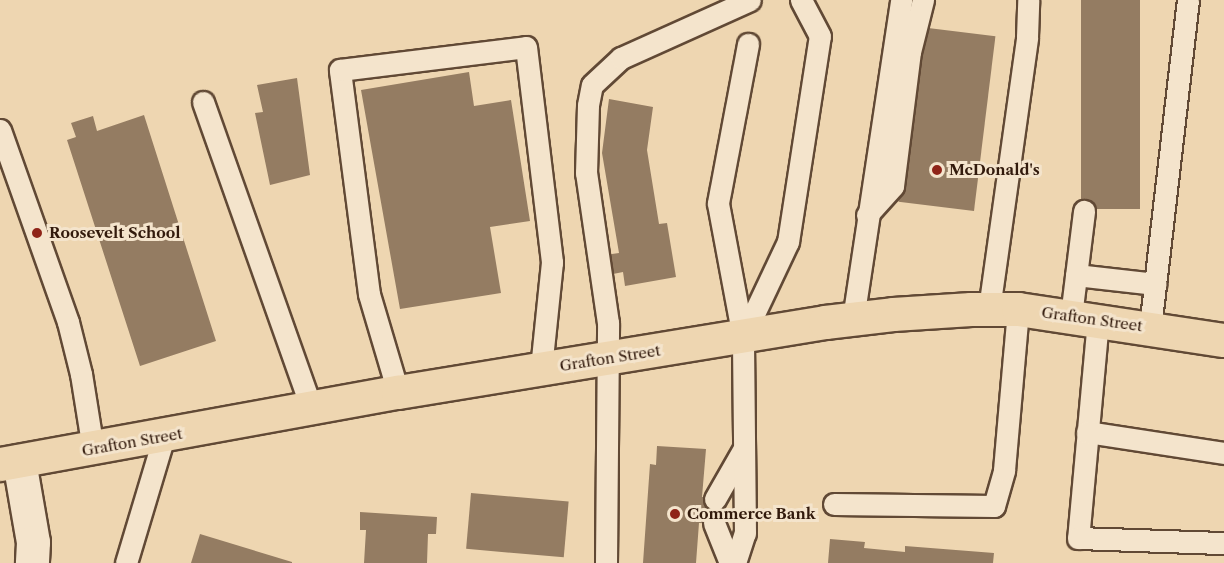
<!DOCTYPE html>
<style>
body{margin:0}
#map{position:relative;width:1224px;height:563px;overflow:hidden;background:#eed6b1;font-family:"Libre Caslon Text",serif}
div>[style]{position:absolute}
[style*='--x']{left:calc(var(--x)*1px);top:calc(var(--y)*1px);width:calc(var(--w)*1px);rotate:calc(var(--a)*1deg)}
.building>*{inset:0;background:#947c62;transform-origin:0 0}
.roads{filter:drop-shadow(2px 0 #614935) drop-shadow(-2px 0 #614935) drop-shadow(0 2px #614935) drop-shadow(0 -2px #614935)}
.lane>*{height:21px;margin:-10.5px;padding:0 10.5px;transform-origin:10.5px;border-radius:10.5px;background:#f4e4cc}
.street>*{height:33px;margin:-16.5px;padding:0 16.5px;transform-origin:16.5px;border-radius:16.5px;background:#f4e4cc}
.highway>*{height:33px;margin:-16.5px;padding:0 16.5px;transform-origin:16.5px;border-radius:16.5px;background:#eed6b1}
.dots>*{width:16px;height:16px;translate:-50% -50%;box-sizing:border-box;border:3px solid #f4e4cc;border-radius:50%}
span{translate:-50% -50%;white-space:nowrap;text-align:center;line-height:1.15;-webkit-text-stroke:6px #f4e4cc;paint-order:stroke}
.poi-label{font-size:15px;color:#321a0c;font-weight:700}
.left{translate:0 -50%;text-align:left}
.street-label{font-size:15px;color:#321a0c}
</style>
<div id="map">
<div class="building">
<i style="left:1081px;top:0;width:59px;height:209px"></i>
<i style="left:920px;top:27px;width:76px;height:176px;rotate:7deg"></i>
<i style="clip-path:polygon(469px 72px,474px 106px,511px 100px,530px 221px,490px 227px,501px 293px,400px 309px,361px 90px)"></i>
<i style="clip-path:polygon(297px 78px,310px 175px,270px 185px,255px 113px,263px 112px,257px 85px)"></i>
<i style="clip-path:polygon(609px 99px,653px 107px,647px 150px,659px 224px,667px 223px,676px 277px,625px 286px,623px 272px,608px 275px,605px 255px,619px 253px,602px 153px)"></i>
<i style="clip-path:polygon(144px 115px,216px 341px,140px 366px,67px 140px,76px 137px,71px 123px,93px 116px,97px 131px)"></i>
<i style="clip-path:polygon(657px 446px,706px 449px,702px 497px,727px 498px,725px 524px,699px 523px,696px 563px,643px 563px,650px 464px,656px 465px)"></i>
<i style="left:471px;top:493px;width:98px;height:56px;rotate:5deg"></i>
<i style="clip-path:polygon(360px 512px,437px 517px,436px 534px,428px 534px,427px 563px,364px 563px,366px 530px,360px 530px)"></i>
<i style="clip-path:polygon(200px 534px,292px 562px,292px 563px,191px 563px)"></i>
<i style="clip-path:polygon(830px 539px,865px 542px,864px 548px,905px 552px,905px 546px,994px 553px,993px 563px,828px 563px)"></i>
</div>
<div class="roads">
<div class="lane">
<i style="--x:203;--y:102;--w:324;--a:70.5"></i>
<i style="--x:0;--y:130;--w:204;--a:70.5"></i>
<i style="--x:68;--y:322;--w:54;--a:76"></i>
<i style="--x:81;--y:374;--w:76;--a:80.9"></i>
<i style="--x:867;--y:215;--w:39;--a:-48"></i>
<i style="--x:893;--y:186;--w:135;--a:-82.8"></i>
<i style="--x:910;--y:52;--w:54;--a:-76"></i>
<i style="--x:1076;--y:275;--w:80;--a:6.5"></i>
<i style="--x:989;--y:309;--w:275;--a:-82"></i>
<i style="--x:1027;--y:37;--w:37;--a:-88"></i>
<i style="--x:1071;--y:316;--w:106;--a:-82.9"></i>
<i style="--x:853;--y:319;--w:323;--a:-81.4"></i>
<i style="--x:1098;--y:320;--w:219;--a:95.2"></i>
<i style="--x:1078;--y:538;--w:146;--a:2"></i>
<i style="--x:1150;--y:328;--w:330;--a:-83.4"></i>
<i style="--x:743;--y:337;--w:105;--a:-64.7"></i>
<i style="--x:788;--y:242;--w:208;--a:-81.2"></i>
<i style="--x:820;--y:36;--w:41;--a:-117.8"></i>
<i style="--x:398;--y:392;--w:102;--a:-106.5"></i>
<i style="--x:369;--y:294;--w:226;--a:-97.4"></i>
<i style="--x:340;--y:70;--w:187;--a:-7"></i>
<i style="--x:526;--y:47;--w:217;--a:83.1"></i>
<i style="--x:552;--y:262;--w:108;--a:95.9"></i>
<i style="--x:1087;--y:432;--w:139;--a:8.7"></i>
<i style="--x:715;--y:499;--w:56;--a:-60.3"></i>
<i style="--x:834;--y:504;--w:160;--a:0.7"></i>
<i style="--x:994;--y:506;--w:37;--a:-74"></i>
<i style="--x:1004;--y:470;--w:162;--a:-85"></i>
<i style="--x:714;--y:523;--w:43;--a:68.2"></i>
<i style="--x:126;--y:563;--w:133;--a:-73.3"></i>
<i style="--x:606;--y:563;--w:240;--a:-89.5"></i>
<i style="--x:608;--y:323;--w:152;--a:-98.3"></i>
<i style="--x:586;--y:173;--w:68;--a:-88.3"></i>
<i style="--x:588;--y:105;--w:20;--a:-79"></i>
<i style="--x:592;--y:85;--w:40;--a:-43"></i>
<i style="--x:621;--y:58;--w:141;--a:-24.2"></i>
<i style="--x:735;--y:563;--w:32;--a:-72"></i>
<i style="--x:745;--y:533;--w:196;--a:-90.6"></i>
<i style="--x:743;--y:337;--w:136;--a:-100.6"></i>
<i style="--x:718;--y:203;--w:162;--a:-79.3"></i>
</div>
<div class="street">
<i style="--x:19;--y:461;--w:82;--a:80.2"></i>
<i style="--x:33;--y:542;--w:21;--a:93"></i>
</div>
<div class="highway">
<i style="--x:0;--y:464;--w:404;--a:-10.3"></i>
<i style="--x:398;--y:392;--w:433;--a:-9.3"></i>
<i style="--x:825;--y:322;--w:68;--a:-6.7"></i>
<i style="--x:893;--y:314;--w:78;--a:-3.7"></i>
<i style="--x:971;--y:309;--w:47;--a:0"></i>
<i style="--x:1018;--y:309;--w:208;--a:8.6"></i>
</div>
</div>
<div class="dots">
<i style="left:937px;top:170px;background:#8f2418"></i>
<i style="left:37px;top:233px;background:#8f2418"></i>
<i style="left:675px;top:514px;background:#8f2418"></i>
</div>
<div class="poi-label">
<span class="left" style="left:949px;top:170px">McDonald's</span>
<span class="left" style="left:49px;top:233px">Roosevelt School</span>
<span class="left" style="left:687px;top:514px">Commerce Bank</span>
</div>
<div class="street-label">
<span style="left:1092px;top:319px;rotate:8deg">Grafton Street</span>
<span style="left:610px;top:358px;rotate:-9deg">Grafton Street</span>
<span style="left:132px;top:442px;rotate:-10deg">Grafton Street</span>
</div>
</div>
